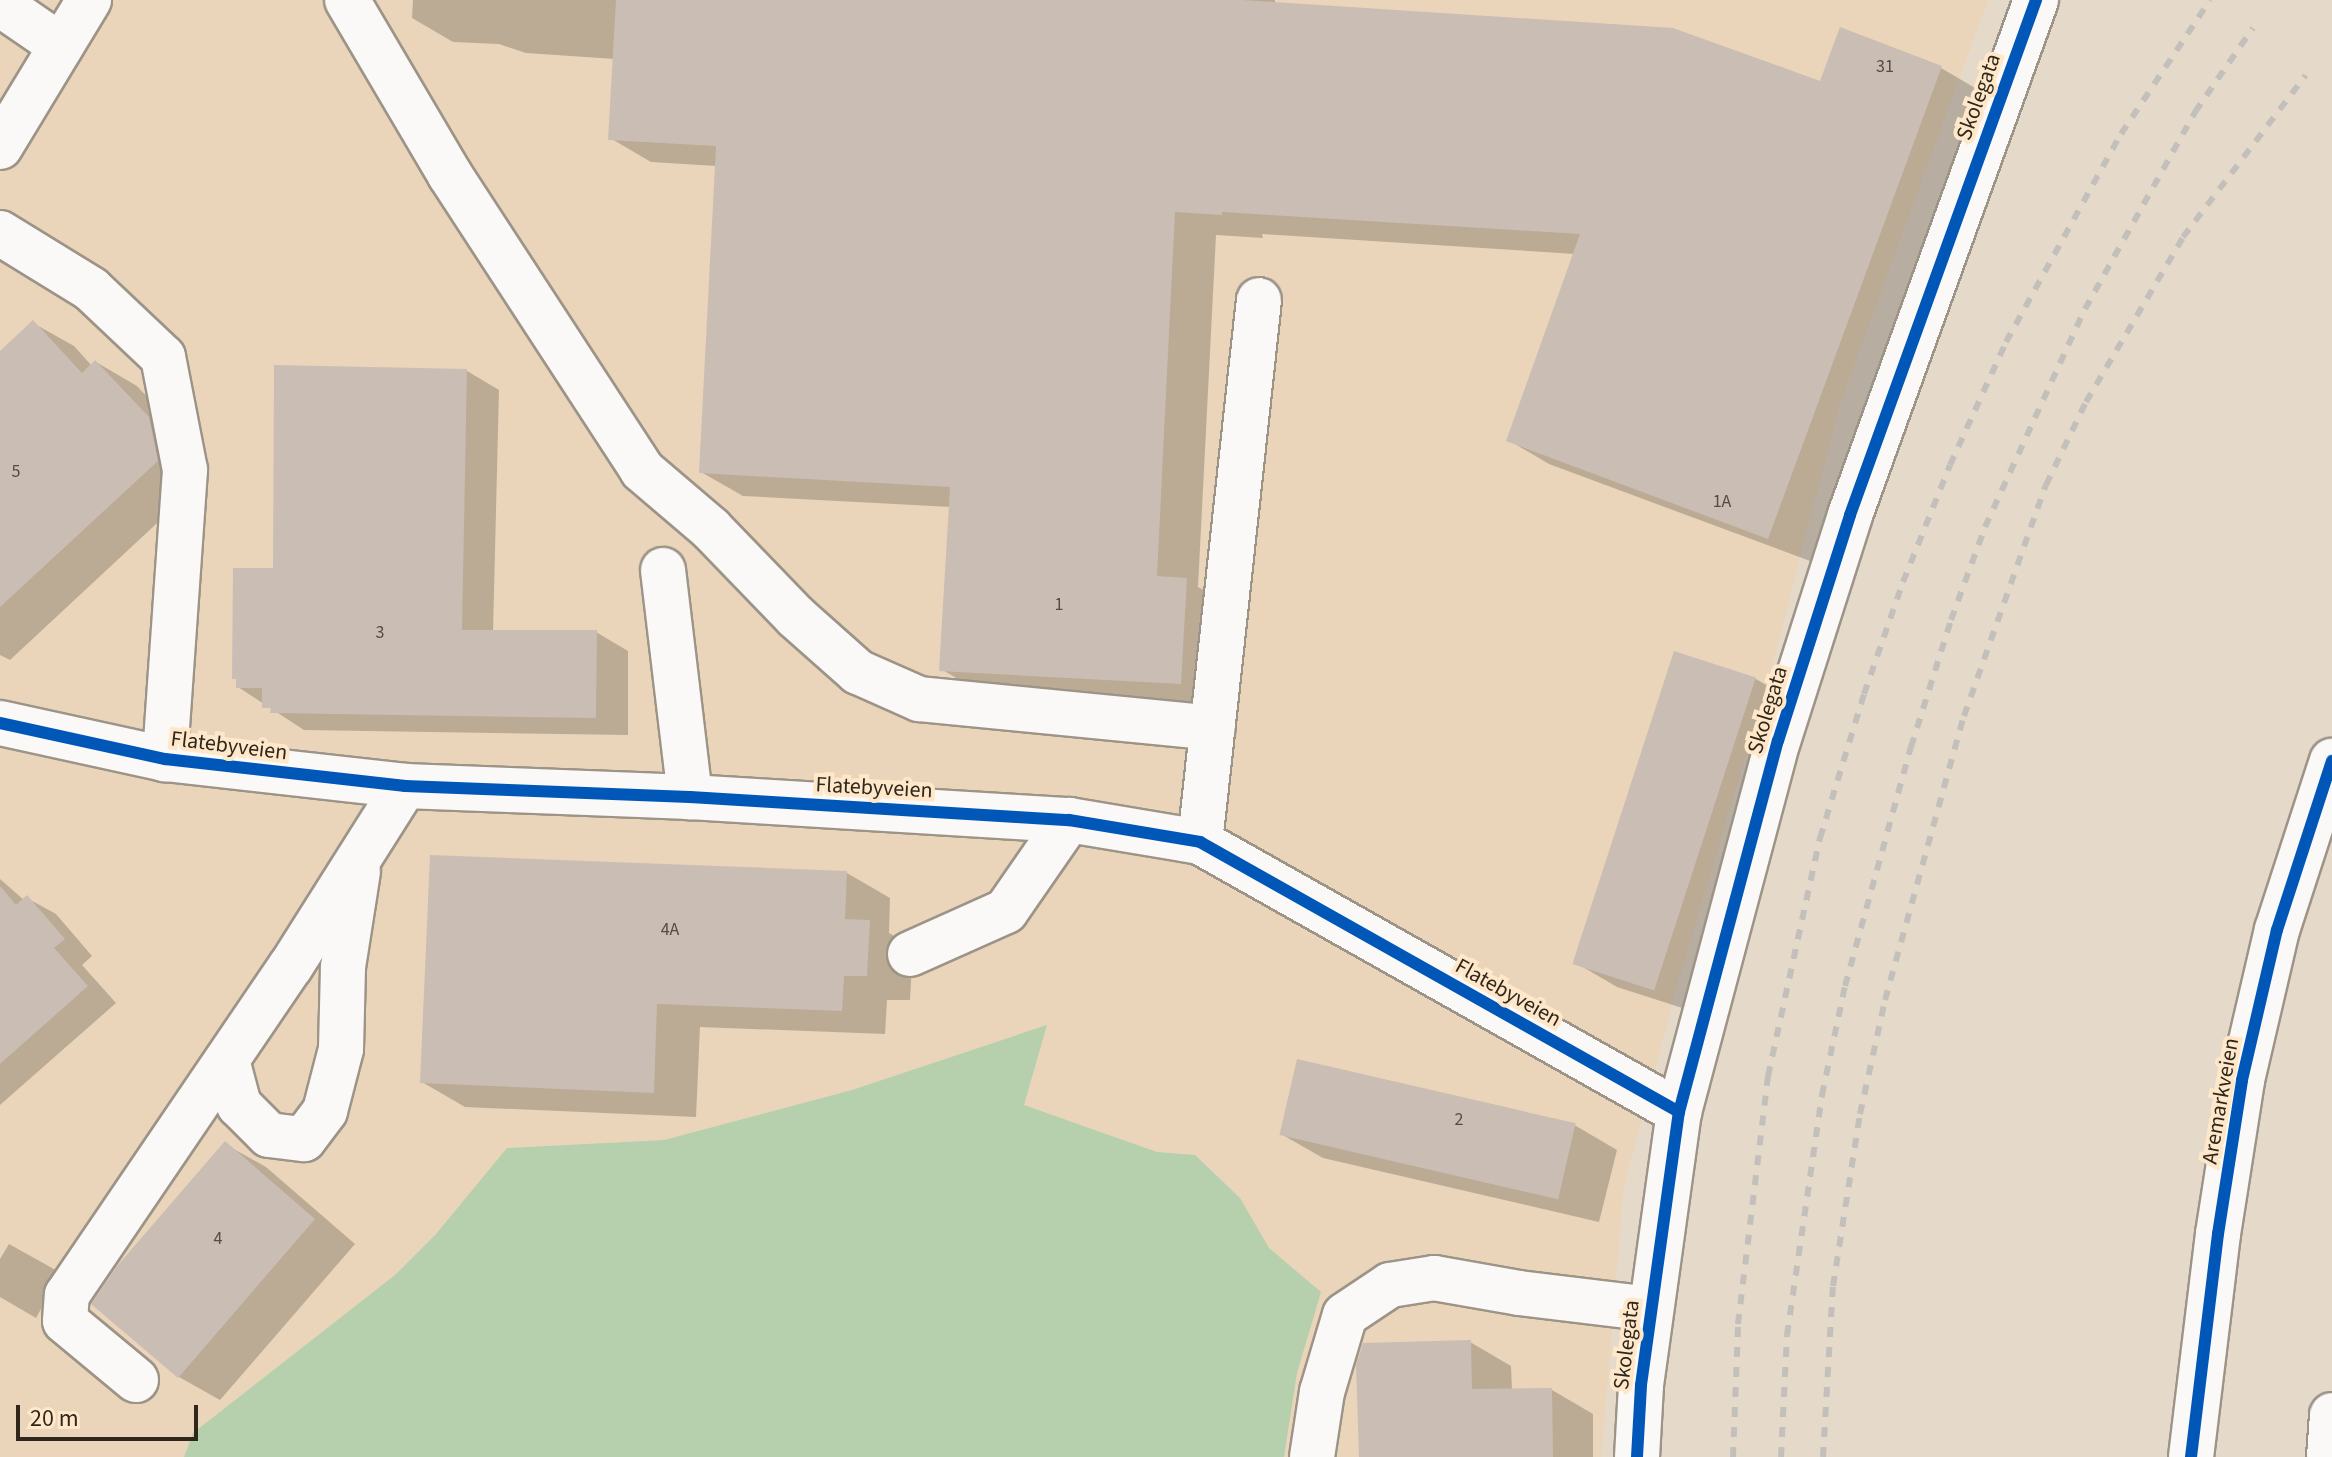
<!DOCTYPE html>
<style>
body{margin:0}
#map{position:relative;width:2332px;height:1457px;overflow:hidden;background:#e5d9c9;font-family:"Source Sans 3",sans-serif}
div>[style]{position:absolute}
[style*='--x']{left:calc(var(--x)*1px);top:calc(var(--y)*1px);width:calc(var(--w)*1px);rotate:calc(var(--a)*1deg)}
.built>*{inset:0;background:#ead5ba}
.green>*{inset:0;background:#b6cfac}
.shadow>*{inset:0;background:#0003}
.building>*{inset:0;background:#cabdb4;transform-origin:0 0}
.roads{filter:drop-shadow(2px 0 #9d9488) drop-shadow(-2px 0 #9d9488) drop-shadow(0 2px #9d9488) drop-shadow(0 -2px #9d9488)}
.minor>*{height:44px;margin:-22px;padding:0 22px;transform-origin:22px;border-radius:22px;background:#fbf9f7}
.major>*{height:44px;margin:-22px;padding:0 22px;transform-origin:22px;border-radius:22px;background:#fbf9f7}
.rail>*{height:6px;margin-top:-3px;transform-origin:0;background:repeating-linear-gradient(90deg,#c3c0bb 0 10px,transparent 0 20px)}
.cycleway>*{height:12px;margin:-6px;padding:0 6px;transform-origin:6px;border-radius:6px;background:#0057b8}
span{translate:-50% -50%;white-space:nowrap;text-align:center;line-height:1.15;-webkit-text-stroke:8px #ffe8ca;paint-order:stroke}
.number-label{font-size:18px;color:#564c42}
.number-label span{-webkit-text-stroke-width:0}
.street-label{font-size:22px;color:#30271c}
.scale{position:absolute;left:16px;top:1405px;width:182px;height:36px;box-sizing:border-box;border:4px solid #30271c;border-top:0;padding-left:10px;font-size:24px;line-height:28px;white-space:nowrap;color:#30271c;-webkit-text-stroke:6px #ffe8ca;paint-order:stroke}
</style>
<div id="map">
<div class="built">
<i style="clip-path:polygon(0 0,1988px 0,1839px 406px,1770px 675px,1679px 979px,1624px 1186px,1601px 1457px,1284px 1457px,1297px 1373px,1320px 1292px,1269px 1248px,1240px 1198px,1195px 1155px,1157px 1152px,1024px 1105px,1047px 1026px,852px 1090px,663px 1140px,507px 1148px,436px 1234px,395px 1275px,193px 1433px,184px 1457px,0 1457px)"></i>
</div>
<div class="green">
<i style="clip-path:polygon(1047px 1025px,1024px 1105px,1157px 1152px,1195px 1155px,1240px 1198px,1269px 1248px,1321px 1292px,1297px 1373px,1284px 1457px,184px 1457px,193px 1433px,395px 1275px,436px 1234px,507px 1148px,664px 1140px,852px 1090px)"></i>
</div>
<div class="shadow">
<i style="clip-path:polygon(413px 0,1275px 0,1275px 4px,1822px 84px,1941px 68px,1982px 92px,1810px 561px,1549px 464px,1508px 440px,1575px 254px,1262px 234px,1263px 238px,1216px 235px,1198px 587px,1228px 604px,1221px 707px,982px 693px,941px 669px,951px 507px,743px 496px,701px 472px,717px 166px,651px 162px,610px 138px,615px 59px,526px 53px,499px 44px,453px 42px,412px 18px)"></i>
<i style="clip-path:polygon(33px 323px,74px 346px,92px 366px,96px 362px,137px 386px,190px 443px,198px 485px,10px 660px,0 655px,0 353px)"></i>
<i style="clip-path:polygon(467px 371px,499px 390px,493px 632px,596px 632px,628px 651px,628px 735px,304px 730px,238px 687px,275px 570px)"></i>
<i style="clip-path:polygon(1676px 654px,1756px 679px,1797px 703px,1698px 1013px,1617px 987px,1576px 963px)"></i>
<i style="clip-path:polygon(847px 873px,890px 898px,889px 933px,913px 947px,910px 1000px,887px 1000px,885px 1034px,700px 1027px,696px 1117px,465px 1107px,422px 1082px)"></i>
<i style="clip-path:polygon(0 879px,24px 900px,27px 898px,56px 914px,92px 956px,82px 965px,116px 1003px,0 1105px)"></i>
<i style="clip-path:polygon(1298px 1061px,1576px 1126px,1617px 1150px,1599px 1222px,1323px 1158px,1281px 1134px)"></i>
<i style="clip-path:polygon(225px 1144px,266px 1167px,355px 1244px,220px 1400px,179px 1377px)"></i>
<i style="clip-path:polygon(9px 1244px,61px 1273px,36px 1318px,0 1297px,0 1259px)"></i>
<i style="clip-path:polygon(1470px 1342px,1511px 1366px,1512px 1390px,1552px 1390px,1593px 1414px,1593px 1457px,1360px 1457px)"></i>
</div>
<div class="building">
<i style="clip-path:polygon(616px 0,1242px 0,1673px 28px,1820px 81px,1840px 27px,1942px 66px,1768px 539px,1506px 441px,1580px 234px,1222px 212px,1222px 215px,1175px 212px,1157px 576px,1187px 578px,1181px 684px,939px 671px,950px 487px,699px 473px,716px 146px,608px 140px)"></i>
<i style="clip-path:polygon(33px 320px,82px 373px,95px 360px,149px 417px,158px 461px,0 607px,0 351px)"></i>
<i style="clip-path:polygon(274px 365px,467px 369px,462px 630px,597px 630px,596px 718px,270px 713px,271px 708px,262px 708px,262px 688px,236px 688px,236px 679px,232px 679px,233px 568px,273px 568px)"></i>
<i style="left:1674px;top:651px;width:86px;height:329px;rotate:18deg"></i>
<i style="clip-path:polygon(430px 855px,847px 871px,845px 919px,870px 920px,867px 976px,844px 976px,842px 1011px,657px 1004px,654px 1093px,420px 1083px)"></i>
<i style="clip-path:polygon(0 886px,16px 905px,27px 895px,65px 939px,54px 948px,88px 986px,0 1064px)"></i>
<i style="left:1297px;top:1059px;width:286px;height:78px;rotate:13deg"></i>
<i style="clip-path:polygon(225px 1141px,315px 1219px,178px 1378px,91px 1304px,118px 1265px)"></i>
<i style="clip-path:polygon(1471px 1340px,1472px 1389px,1552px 1388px,1553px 1457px,1359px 1457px,1356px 1365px,1363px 1343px)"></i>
</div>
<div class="roads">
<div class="minor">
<i style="--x:347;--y:0;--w:203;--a:59.5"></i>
<i style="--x:450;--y:175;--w:352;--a:56.9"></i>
<i style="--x:642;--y:470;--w:91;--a:40.5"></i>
<i style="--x:711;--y:529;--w:122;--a:46"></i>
<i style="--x:796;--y:617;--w:83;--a:41.6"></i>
<i style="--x:858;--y:672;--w:67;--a:23.9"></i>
<i style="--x:919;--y:699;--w:295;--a:5.6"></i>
<i style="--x:0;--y:4;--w:74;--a:34.5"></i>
<i style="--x:0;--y:147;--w:172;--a:-58.8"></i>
<i style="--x:0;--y:233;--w:107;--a:31.6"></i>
<i style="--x:91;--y:289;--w:99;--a:43.4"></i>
<i style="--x:163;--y:357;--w:115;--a:79"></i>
<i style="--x:185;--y:470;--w:290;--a:94"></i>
<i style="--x:663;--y:570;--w:229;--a:83.2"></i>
<i style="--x:0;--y:723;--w:169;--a:12.3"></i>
<i style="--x:165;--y:759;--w:242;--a:6.4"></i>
<i style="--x:405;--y:786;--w:285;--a:2.2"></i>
<i style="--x:690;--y:797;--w:380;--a:3.5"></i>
<i style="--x:1069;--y:820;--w:133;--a:9.5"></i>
<i style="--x:1200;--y:842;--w:550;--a:29.41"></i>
<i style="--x:1200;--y:842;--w:545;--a:-83.79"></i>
<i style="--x:910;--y:954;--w:105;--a:-24.1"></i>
<i style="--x:1006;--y:911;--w:111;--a:-55.3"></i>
<i style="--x:227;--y:1060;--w:47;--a:75.1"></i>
<i style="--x:239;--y:1105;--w:42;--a:45"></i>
<i style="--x:269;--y:1135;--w:35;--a:7"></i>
<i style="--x:304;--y:1139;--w:35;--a:-53"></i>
<i style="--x:325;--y:1111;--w:64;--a:-75.5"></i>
<i style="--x:341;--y:1049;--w:82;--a:-88.6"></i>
<i style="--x:343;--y:967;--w:97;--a:-81.1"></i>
<i style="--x:136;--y:1380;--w:92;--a:-140.3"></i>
<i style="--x:65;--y:1321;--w:26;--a:-86"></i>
<i style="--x:67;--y:1295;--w:398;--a:-55.8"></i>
<i style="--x:291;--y:966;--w:213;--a:-57.7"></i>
<i style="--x:1312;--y:1457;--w:66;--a:-81.3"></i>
<i style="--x:1322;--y:1392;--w:80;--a:-73.4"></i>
<i style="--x:1345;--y:1315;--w:54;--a:-33.7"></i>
<i style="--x:1390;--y:1285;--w:45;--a:-9"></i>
<i style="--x:1434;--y:1278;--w:86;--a:10"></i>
<i style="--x:1519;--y:1293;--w:133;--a:6.9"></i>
<i style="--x:1637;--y:1457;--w:72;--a:-86.8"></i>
<i style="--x:1641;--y:1385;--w:276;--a:-82.1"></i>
<i style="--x:1679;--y:1112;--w:384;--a:-75.1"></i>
<i style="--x:1778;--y:741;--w:237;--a:-72.3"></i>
<i style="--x:1850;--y:515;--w:548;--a:-70.14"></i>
<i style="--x:2329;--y:1457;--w:42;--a:-85.9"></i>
</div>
<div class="major">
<i style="--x:2191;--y:1457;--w:225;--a:-83.1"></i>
<i style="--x:2218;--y:1234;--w:156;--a:-81.1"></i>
<i style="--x:2242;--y:1080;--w:154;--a:-76.9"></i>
<i style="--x:2277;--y:930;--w:178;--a:-72"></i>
</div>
</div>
<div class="rail">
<i style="--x:1733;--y:1457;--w:133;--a:-87.8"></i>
<i style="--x:1738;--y:1324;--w:250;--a:-83.1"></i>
<i style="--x:1768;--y:1076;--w:244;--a:-77.7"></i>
<i style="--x:1820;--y:838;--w:151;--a:-73"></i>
<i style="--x:1864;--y:694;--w:119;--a:-70.8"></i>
<i style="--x:1903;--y:582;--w:126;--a:-68.1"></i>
<i style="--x:1950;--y:465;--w:135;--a:-65.5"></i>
<i style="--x:2006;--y:342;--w:238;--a:-61.1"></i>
<i style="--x:2121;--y:134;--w:161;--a:-56.4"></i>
<i style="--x:1781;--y:1457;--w:122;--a:-87.2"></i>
<i style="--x:1787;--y:1335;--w:243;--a:-81.7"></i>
<i style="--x:1822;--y:1095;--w:111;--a:-78.1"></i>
<i style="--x:1845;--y:986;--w:248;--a:-74.6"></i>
<i style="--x:1911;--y:747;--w:133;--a:-72.5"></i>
<i style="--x:1951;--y:620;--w:99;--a:-69.9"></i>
<i style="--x:1985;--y:527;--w:240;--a:-65.4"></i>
<i style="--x:2085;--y:309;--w:226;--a:-60.8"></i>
<i style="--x:2195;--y:112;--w:102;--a:-55.4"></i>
<i style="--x:1823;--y:1457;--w:171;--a:-86.7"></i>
<i style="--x:1833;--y:1286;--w:174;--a:-81.1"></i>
<i style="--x:1860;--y:1114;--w:117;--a:-77.6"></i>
<i style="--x:1885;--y:1000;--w:295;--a:-74.5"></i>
<i style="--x:1964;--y:716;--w:245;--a:-70.5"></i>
<i style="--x:2046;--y:485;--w:92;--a:-64.3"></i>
<i style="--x:2086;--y:402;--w:191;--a:-59.5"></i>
<i style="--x:2183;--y:237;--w:203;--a:-52.8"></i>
</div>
<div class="cycleway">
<i style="--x:0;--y:723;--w:169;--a:12.3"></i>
<i style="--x:165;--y:759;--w:242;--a:6.4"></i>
<i style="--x:405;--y:786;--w:285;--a:2.2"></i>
<i style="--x:690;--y:797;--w:380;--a:3.5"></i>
<i style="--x:1069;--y:820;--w:133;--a:9.5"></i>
<i style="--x:1200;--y:842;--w:550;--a:29.41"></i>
<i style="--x:1637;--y:1457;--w:72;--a:-86.8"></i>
<i style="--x:1641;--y:1385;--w:276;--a:-82.1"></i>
<i style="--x:1679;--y:1112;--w:384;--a:-75.1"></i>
<i style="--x:1778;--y:741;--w:237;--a:-72.3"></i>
<i style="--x:1850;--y:515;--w:548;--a:-70.14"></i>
<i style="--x:2191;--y:1457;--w:225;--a:-83.1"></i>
<i style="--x:2218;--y:1234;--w:156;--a:-81.1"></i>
<i style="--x:2242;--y:1080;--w:154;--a:-76.9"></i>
<i style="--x:2277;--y:930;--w:178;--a:-72"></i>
</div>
<div class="number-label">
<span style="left:1885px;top:67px">31</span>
<span style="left:16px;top:472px">5</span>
<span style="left:1722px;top:502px">1A</span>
<span style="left:1059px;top:605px">1</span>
<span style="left:380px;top:633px">3</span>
<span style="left:670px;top:930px">4A</span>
<span style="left:1459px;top:1120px">2</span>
<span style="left:218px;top:1239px">4</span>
</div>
<div class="street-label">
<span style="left:1979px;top:97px;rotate:-70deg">Skolegata</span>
<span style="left:1768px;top:710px;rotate:-73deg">Skolegata</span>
<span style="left:229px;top:746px;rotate:7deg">Flatebyveien</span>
<span style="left:874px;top:788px;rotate:3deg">Flatebyveien</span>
<span style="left:1508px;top:993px;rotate:29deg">Flatebyveien</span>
<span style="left:2221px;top:1101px;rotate:-80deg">Aremarkveien</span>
<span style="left:1627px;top:1345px;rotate:-83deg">Skolegata</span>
</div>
<div class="scale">20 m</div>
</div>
